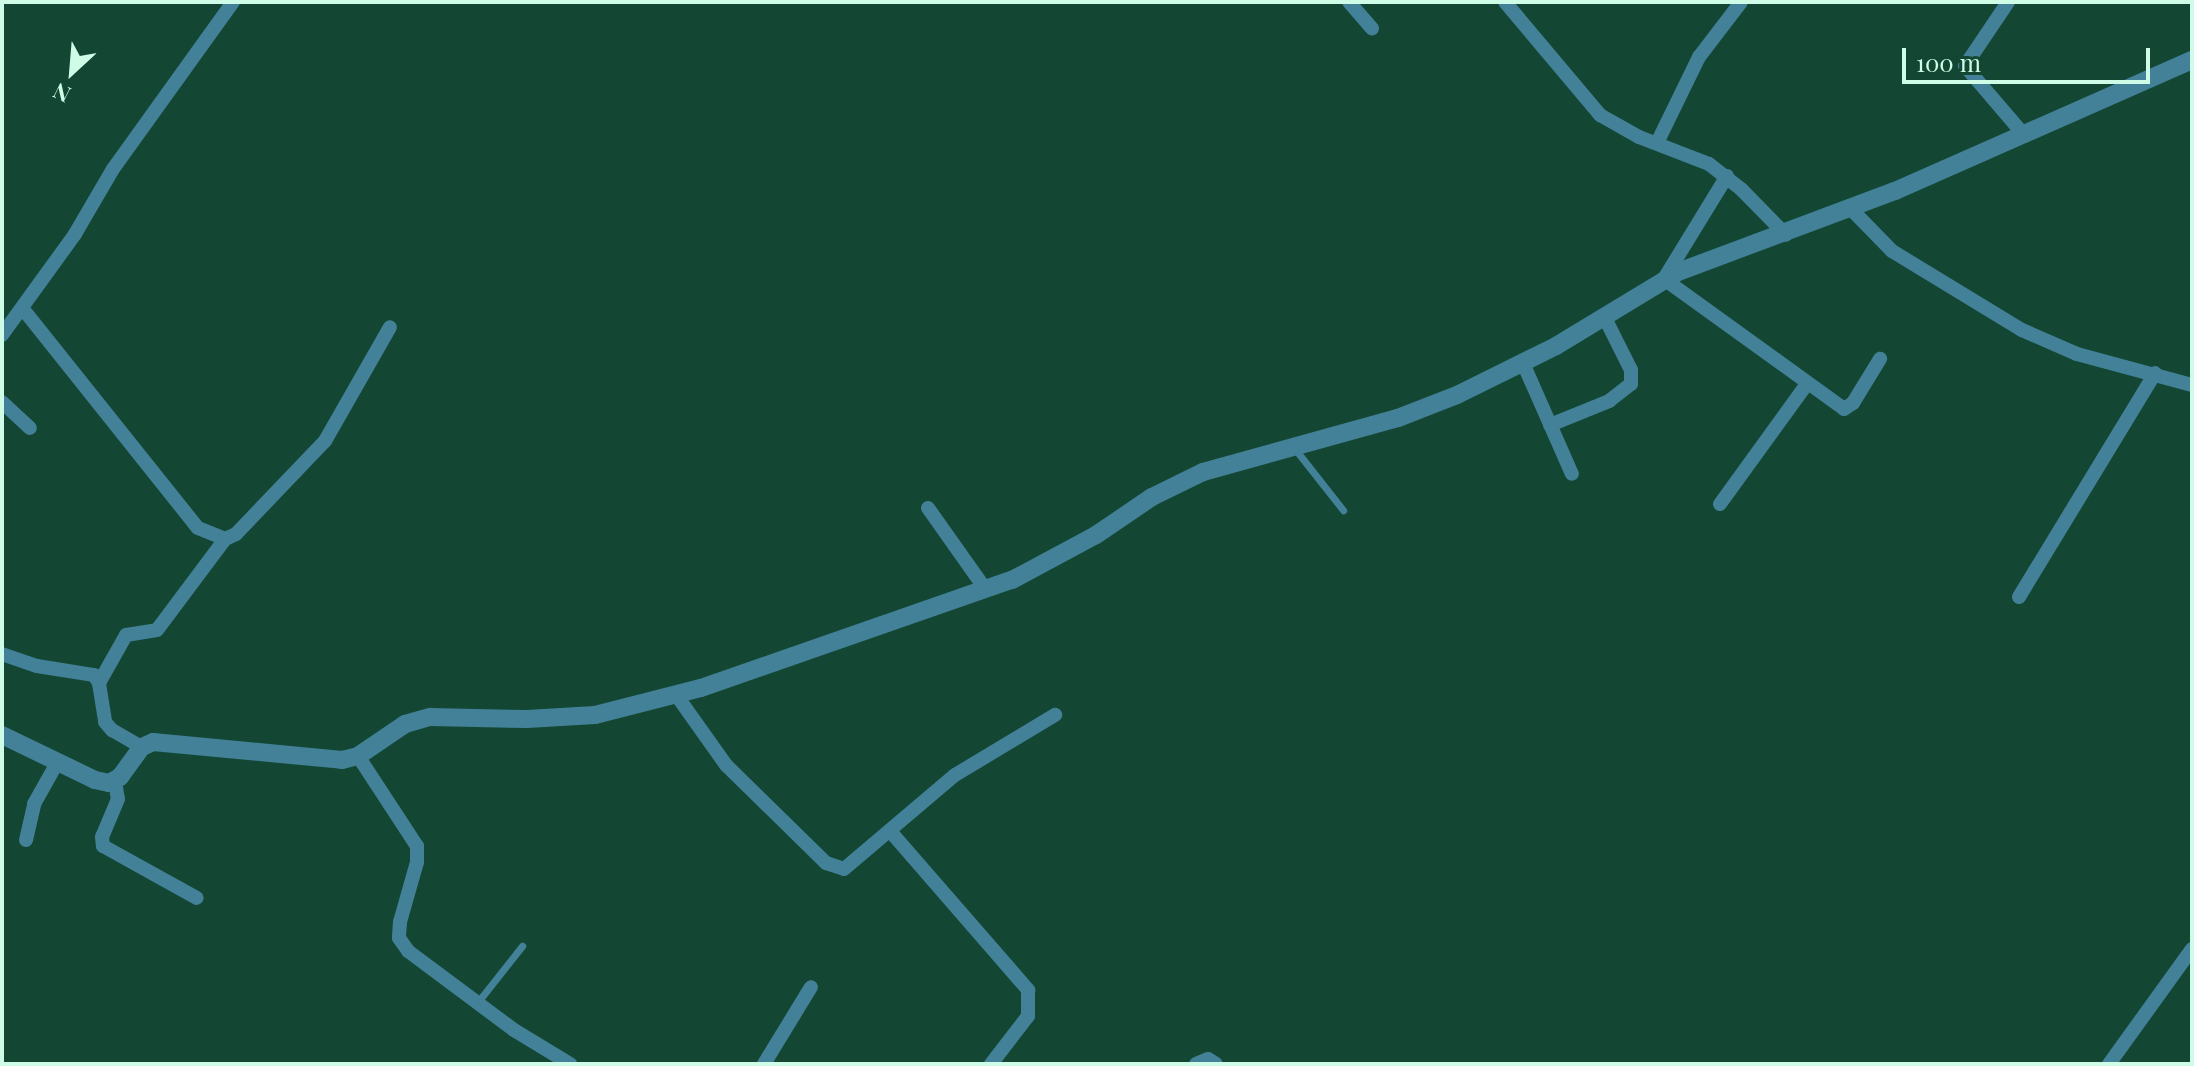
<!DOCTYPE html>
<style>
body{margin:0}
#map{position:relative;width:2194px;height:1066px;overflow:hidden;background:#134734;font-family:"Playfair Display",serif}
div>[style]{position:absolute}
[style*='--x']{left:calc(var(--x)*1px);top:calc(var(--y)*1px);width:calc(var(--w)*1px);rotate:calc(var(--a)*1deg)}
.service>*{height:7px;margin:-3.5px;padding:0 3.5px;transform-origin:3.5px;border-radius:3.5px;background:#428198}
.minor>*{height:14px;margin:-7px;padding:0 7px;transform-origin:7px;border-radius:7px;background:#428198}
.tertiary>*{height:18px;margin:-9px;padding:0 9px;transform-origin:9px;border-radius:9px;background:#428198}
span{translate:-50% -50%;white-space:nowrap;text-align:center;line-height:1.15;-webkit-text-stroke:8px #134734;paint-order:stroke}
.frame{position:absolute;inset:0;border:4px solid #cffce6;pointer-events:none}
.north{position:absolute;left:32px;top:32px;width:80px;height:80px;-webkit-text-stroke:6px #134734;paint-order:stroke;rotate:206deg;font-size:22px;font-weight:700;line-height:32px;text-align:center;color:#cffce6}
.north::after{content:'';display:block;margin:auto;width:28px;height:36px;background:#cffce6;clip-path:polygon(50% 0,100% 100%,50% 72%,0 100%)}
.scale{position:absolute;left:1902px;top:48px;width:248px;height:36px;box-sizing:border-box;border:4px solid #cffce6;border-top:0;padding-left:10px;font-size:24px;line-height:28px;white-space:nowrap;color:#cffce6;-webkit-text-stroke:6px #134734;paint-order:stroke}
</style>
<div id="map">
<div class="service">
<i style="--x:1295;--y:449;--w:78;--a:51.8"></i>
<i style="--x:477;--y:1003;--w:73;--a:-51.7"></i>
</div>
<div class="minor">
<i style="--x:1349;--y:2;--w:35;--a:49"></i>
<i style="--x:1505;--y:2;--w:148;--a:49.9"></i>
<i style="--x:1600;--y:115;--w:45;--a:29.4"></i>
<i style="--x:1639;--y:137;--w:75;--a:21.1"></i>
<i style="--x:1709;--y:164;--w:41;--a:38"></i>
<i style="--x:1741;--y:189;--w:64;--a:45.6"></i>
<i style="--x:2008;--y:2;--w:77;--a:123.9"></i>
<i style="--x:1965;--y:66;--w:92;--a:49.4"></i>
<i style="--x:1657;--y:143;--w:96;--a:-64"></i>
<i style="--x:1699;--y:57;--w:69;--a:-52.6"></i>
<i style="--x:1727;--y:176;--w:121;--a:121.5"></i>
<i style="--x:1664;--y:279;--w:222;--a:35.8"></i>
<i style="--x:1844;--y:409;--w:11;--a:-34"></i>
<i style="--x:1853;--y:403;--w:52;--a:-58.5"></i>
<i style="--x:1851;--y:209;--w:59;--a:45.7"></i>
<i style="--x:1892;--y:251;--w:152;--a:31.3"></i>
<i style="--x:2022;--y:330;--w:60;--a:23.6"></i>
<i style="--x:2077;--y:354;--w:119;--a:15.1"></i>
<i style="--x:23;--y:309;--w:280;--a:51.4"></i>
<i style="--x:198;--y:528;--w:29;--a:22"></i>
<i style="--x:225;--y:539;--w:12;--a:-24"></i>
<i style="--x:236;--y:534;--w:129;--a:-46.3"></i>
<i style="--x:325;--y:441;--w:131;--a:-60.3"></i>
<i style="--x:2;--y:335;--w:125;--a:-54.1"></i>
<i style="--x:75;--y:234;--w:75;--a:-59.7"></i>
<i style="--x:113;--y:169;--w:206;--a:-54.3"></i>
<i style="--x:1523;--y:363;--w:121;--a:66.2"></i>
<i style="--x:2;--y:402;--w:38;--a:43"></i>
<i style="--x:1550;--y:425;--w:64;--a:-22.1"></i>
<i style="--x:1609;--y:401;--w:28;--a:-38"></i>
<i style="--x:1631;--y:384;--w:14;--a:-90"></i>
<i style="--x:1631;--y:370;--w:60;--a:-116.6"></i>
<i style="--x:1720;--y:504;--w:148;--a:-54.1"></i>
<i style="--x:928;--y:508;--w:100;--a:54.7"></i>
<i style="--x:2019;--y:597;--w:262;--a:-58.7"></i>
<i style="--x:2;--y:654;--w:37;--a:19"></i>
<i style="--x:37;--y:666;--w:58;--a:9"></i>
<i style="--x:94;--y:675;--w:9;--a:58"></i>
<i style="--x:99;--y:683;--w:39;--a:81"></i>
<i style="--x:105;--y:722;--w:11;--a:49"></i>
<i style="--x:112;--y:730;--w:34;--a:30"></i>
<i style="--x:99;--y:683;--w:55;--a:-60.6"></i>
<i style="--x:126;--y:635;--w:31;--a:-9"></i>
<i style="--x:157;--y:630;--w:114;--a:-53.2"></i>
<i style="--x:677;--y:696;--w:85;--a:54.6"></i>
<i style="--x:726;--y:765;--w:140;--a:44.4"></i>
<i style="--x:826;--y:863;--w:19;--a:18"></i>
<i style="--x:844;--y:869;--w:145;--a:-40.3"></i>
<i style="--x:955;--y:775;--w:117;--a:-31"></i>
<i style="--x:358;--y:756;--w:108;--a:56.8"></i>
<i style="--x:417;--y:846;--w:16;--a:90"></i>
<i style="--x:417;--y:862;--w:62;--a:105.8"></i>
<i style="--x:400;--y:922;--w:16;--a:94"></i>
<i style="--x:399;--y:938;--w:16;--a:55"></i>
<i style="--x:408;--y:951;--w:132;--a:36.7"></i>
<i style="--x:514;--y:1030;--w:66;--a:31.3"></i>
<i style="--x:115;--y:781;--w:18;--a:81"></i>
<i style="--x:118;--y:799;--w:41;--a:112.8"></i>
<i style="--x:102;--y:837;--w:9;--a:84"></i>
<i style="--x:103;--y:846;--w:107;--a:29"></i>
<i style="--x:890;--y:831;--w:211;--a:49"></i>
<i style="--x:1028;--y:990;--w:26;--a:90"></i>
<i style="--x:1028;--y:1016;--w:61;--a:127.6"></i>
<i style="--x:26;--y:840;--w:37;--a:-77"></i>
<i style="--x:34;--y:804;--w:47;--a:-60.7"></i>
<i style="--x:764;--y:1064;--w:90;--a:-58.6"></i>
<i style="--x:1196;--y:1064;--w:13;--a:-23"></i>
<i style="--x:1208;--y:1059;--w:9;--a:32"></i>
<i style="--x:2109;--y:1064;--w:142;--a:-54.2"></i>
</div>
<div class="tertiary">
<i style="--x:2;--y:735;--w:103;--a:25.8"></i>
<i style="--x:95;--y:780;--w:14;--a:12"></i>
<i style="--x:109;--y:783;--w:13;--a:-29"></i>
<i style="--x:120;--y:777;--w:37;--a:-54"></i>
<i style="--x:142;--y:747;--w:12;--a:-24"></i>
<i style="--x:153;--y:742;--w:190;--a:5.4"></i>
<i style="--x:342;--y:760;--w:16;--a:-14"></i>
<i style="--x:358;--y:756;--w:57;--a:-34.2"></i>
<i style="--x:405;--y:724;--w:26;--a:-16"></i>
<i style="--x:430;--y:717;--w:97;--a:1.2"></i>
<i style="--x:527;--y:719;--w:68;--a:-3.4"></i>
<i style="--x:595;--y:715;--w:109;--a:-14.3"></i>
<i style="--x:701;--y:688;--w:329;--a:-19.2"></i>
<i style="--x:1012;--y:580;--w:95;--a:-28.2"></i>
<i style="--x:1096;--y:535;--w:68;--a:-34.2"></i>
<i style="--x:1152;--y:497;--w:57;--a:-26.1"></i>
<i style="--x:1203;--y:472;--w:202;--a:-15.5"></i>
<i style="--x:1398;--y:418;--w:63;--a:-21.3"></i>
<i style="--x:1457;--y:395;--w:110;--a:-26.3"></i>
<i style="--x:1556;--y:346;--w:143;--a:-31.2"></i>
<i style="--x:1678;--y:272;--w:232;--a:-20.5"></i>
<i style="--x:1895;--y:191;--w:325;--a:-23.8"></i>
</div>
<div class="frame"></div>
<div class="north">N</div>
<div class="scale">100 m</div>
</div>
